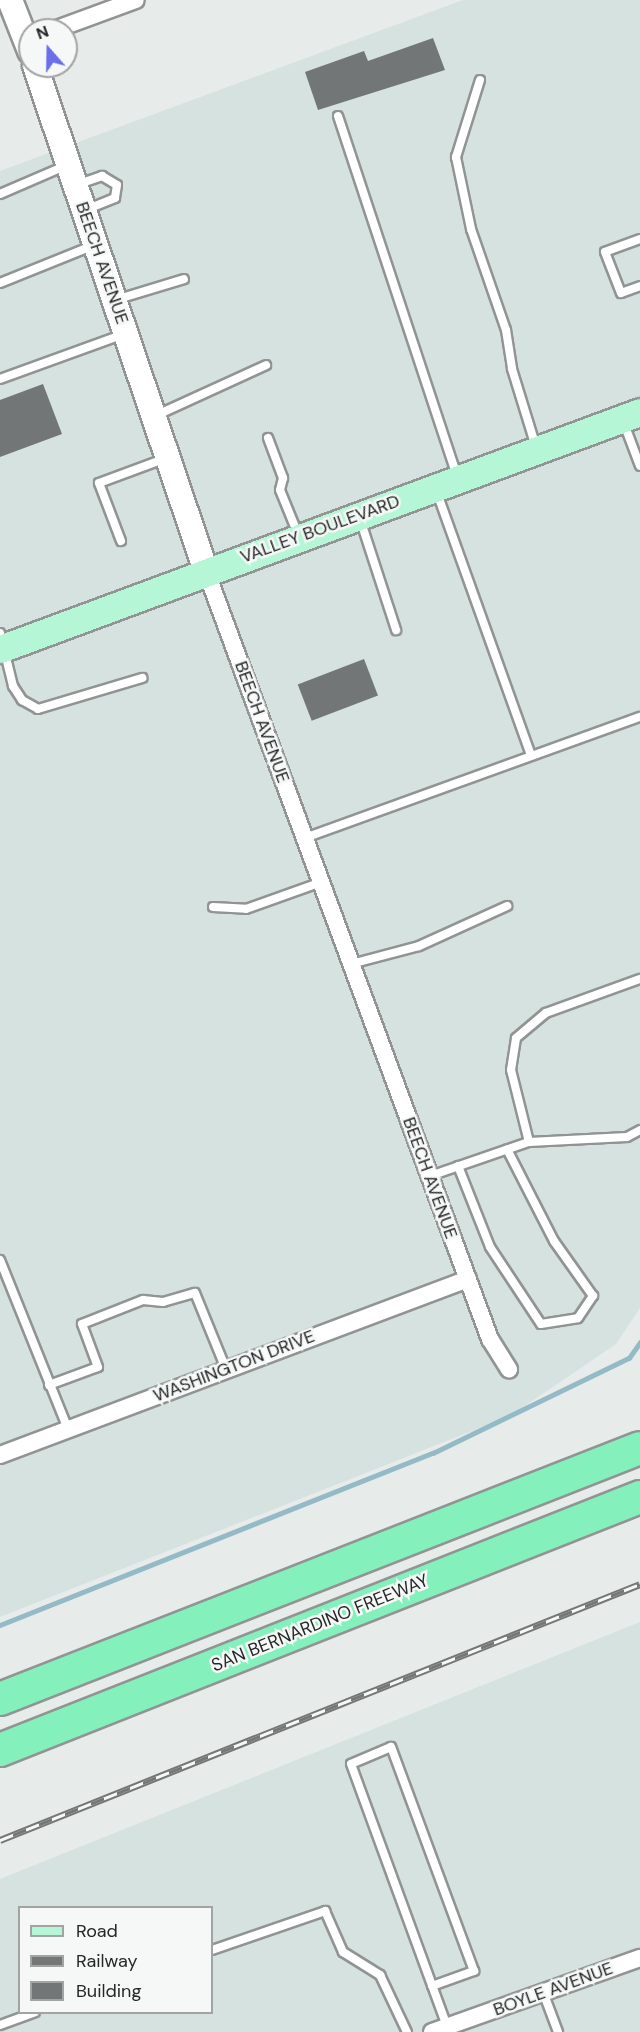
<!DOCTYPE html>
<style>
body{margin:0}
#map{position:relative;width:640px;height:2032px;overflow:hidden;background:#e7ebea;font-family:"DM Sans",sans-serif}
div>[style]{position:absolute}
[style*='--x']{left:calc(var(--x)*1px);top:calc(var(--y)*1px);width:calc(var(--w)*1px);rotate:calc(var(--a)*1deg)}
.built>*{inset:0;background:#d5e2df}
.stream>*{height:4.5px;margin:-2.25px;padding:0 2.25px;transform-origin:2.25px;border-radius:2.25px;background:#93bac6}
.building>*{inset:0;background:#727676;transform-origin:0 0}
.roads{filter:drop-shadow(2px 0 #919493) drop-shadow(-2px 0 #919493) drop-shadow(0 2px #919493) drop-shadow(0 -2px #919493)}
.lane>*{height:8px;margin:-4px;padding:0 4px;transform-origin:4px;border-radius:4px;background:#fff}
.street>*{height:16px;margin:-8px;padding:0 8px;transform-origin:8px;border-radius:8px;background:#fff}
.secondary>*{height:24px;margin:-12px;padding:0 12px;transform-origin:12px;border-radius:12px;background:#fff}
.primary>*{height:27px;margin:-13.5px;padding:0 13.5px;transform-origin:13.5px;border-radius:13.5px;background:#b5f6d6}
.highway>*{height:32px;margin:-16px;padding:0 16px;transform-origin:16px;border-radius:16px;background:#84f0bb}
.rail>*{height:7px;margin-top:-3.5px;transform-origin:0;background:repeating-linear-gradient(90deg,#f5f8f7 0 14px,#757777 0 28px);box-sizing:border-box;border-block:2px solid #757777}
span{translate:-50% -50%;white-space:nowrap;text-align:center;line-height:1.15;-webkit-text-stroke:5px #f5f8f7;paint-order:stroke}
.street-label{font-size:18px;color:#252626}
.legend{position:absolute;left:18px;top:1906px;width:195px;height:108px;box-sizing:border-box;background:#f5f8f7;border:2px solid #a2a4a3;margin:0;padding:8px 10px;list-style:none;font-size:18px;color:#252626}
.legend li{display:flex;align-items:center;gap:12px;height:30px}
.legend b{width:30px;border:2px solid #a2a4a3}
.north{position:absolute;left:18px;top:18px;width:60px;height:60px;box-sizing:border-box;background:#f5f8f7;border:2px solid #a2a4a3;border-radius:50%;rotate:340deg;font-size:16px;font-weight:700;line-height:24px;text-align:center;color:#252626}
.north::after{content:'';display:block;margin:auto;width:21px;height:27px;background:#686fe8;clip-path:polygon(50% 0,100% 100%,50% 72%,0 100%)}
</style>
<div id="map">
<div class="built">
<i style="clip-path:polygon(463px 0,640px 0,640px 1308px,616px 1344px,510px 1416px,0 1617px,0 171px)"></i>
<i style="clip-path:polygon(evenodd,640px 1622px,640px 2032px,0 2032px,0 1879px,640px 1622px,20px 1908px,212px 1908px,212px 2012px,20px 2012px,20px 1908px)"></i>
</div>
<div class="stream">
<i style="--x:0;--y:1625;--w:466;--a:-21.7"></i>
<i style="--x:433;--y:1453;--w:218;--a:-25.9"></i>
<i style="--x:629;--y:1358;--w:19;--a:-55"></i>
</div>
<div class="building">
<i style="clip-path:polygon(433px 38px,445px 70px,318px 110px,305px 72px,364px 51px,368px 61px)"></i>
<i style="clip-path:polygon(43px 384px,62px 434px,0 457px,0 400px)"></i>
<i style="left:364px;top:659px;width:39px;height:71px;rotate:69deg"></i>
</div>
<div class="roads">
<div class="lane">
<i style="--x:480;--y:80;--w:81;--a:107.3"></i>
<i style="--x:456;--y:157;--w:74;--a:78.2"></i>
<i style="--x:471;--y:229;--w:107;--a:70.9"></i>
<i style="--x:506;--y:330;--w:39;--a:81"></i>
<i style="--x:512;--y:369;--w:82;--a:72.9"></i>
<i style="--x:338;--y:116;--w:378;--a:71.7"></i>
<i style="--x:76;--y:185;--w:28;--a:-19"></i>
<i style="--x:102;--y:176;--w:17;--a:31"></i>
<i style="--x:117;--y:185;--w:13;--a:99"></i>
<i style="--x:115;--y:198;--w:31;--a:158"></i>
<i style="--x:0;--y:194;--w:71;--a:-23.3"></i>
<i style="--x:640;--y:239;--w:37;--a:160"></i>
<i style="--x:605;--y:252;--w:44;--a:68.7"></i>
<i style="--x:621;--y:293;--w:20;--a:-20"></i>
<i style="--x:0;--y:283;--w:99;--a:-21.9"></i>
<i style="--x:115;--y:300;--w:72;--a:-16.9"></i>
<i style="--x:0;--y:379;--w:132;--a:-19.9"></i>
<i style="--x:157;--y:415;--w:120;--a:-24.6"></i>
<i style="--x:623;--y:421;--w:48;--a:69.3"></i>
<i style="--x:268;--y:438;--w:43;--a:69.4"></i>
<i style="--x:283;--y:478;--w:12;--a:104"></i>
<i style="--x:280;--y:490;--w:48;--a:67.8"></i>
<i style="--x:436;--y:490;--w:282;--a:70.3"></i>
<i style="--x:360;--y:519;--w:117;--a:72"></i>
<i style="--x:121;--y:541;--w:62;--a:-110.8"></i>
<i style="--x:99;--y:483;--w:69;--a:-20.3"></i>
<i style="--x:0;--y:633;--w:55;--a:76.2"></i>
<i style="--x:13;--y:686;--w:17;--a:57"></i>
<i style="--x:22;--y:700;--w:18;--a:29"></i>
<i style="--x:38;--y:709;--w:109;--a:-16.6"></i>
<i style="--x:305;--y:838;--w:356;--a:-19.9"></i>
<i style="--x:213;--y:907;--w:33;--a:3"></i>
<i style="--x:246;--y:909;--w:81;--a:-19.6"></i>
<i style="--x:351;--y:964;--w:70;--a:-14.8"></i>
<i style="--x:419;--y:946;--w:97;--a:-24.4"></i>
<i style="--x:529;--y:1142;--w:74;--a:-104"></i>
<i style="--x:511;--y:1070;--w:32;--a:-81"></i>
<i style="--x:516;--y:1038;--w:39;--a:-40"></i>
<i style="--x:546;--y:1013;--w:100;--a:-19.9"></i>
<i style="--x:458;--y:1166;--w:87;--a:68.4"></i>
<i style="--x:490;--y:1247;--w:92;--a:56.5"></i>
<i style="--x:541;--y:1324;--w:37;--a:-9"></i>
<i style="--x:578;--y:1318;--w:27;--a:-56"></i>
<i style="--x:593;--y:1296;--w:67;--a:-125.3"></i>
<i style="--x:554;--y:1241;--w:103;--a:-117.1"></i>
<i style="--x:430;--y:1176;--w:105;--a:-19"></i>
<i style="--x:529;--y:1142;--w:98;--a:-2.9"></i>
<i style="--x:627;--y:1137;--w:15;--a:-28"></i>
<i style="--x:0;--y:1260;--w:182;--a:68.1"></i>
<i style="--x:49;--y:1385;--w:52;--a:-20.2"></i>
<i style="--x:98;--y:1367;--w:46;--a:-110.4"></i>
<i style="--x:82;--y:1324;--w:66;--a:-21.5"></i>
<i style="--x:143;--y:1300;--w:20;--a:6"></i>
<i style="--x:163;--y:1302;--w:33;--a:-16"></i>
<i style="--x:195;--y:1293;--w:82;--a:67.8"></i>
<i style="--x:212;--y:1950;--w:120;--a:-19"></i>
<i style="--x:325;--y:1911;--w:45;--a:66.3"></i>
<i style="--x:343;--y:1952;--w:44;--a:31.9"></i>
<i style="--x:380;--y:1975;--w:63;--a:64.7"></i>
<i style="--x:432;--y:1986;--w:45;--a:-19.7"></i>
<i style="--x:474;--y:1971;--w:239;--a:-110.3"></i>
<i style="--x:391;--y:1747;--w:43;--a:157"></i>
<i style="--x:351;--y:1764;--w:280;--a:69.9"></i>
<i style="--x:543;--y:1992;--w:43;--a:69.4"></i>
<i style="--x:0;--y:2025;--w:37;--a:-20"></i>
</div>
<div class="street">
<i style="--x:54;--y:30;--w:87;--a:-20.1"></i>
<i style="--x:206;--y:571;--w:819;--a:69.71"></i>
<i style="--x:490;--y:1339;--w:36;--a:58"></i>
<i style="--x:0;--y:1455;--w:500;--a:-20.6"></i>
<i style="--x:432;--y:2032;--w:221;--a:-19.6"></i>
</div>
<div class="secondary">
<i style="--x:10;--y:0;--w:55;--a:68.6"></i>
<i style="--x:35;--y:66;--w:533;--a:71.29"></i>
</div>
<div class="primary">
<i style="--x:0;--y:649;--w:682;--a:-20.32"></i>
</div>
<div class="highway">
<i style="--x:0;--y:1699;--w:687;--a:-21.41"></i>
<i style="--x:0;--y:1750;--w:688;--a:-21.57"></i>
</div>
</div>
<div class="rail">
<i style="--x:0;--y:1840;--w:689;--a:-21.8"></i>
</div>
<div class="street-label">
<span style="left:102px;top:263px;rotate:71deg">BEECH AVENUE</span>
<span style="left:320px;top:529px;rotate:-20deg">VALLEY BOULEVARD</span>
<span style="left:262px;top:722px;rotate:70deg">BEECH AVENUE</span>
<span style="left:430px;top:1178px;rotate:70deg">BEECH AVENUE</span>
<span style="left:234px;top:1366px;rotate:-21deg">WASHINGTON DRIVE</span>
<span style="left:320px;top:1623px;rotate:-22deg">SAN BERNARDINO FREEWAY</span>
<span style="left:553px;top:1989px;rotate:-20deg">BOYLE AVENUE</span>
</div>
<ul class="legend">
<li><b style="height:8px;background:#b5f6d6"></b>Road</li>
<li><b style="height:8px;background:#757777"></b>Railway</li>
<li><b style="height:16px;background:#727676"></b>Building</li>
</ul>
<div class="north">N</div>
</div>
